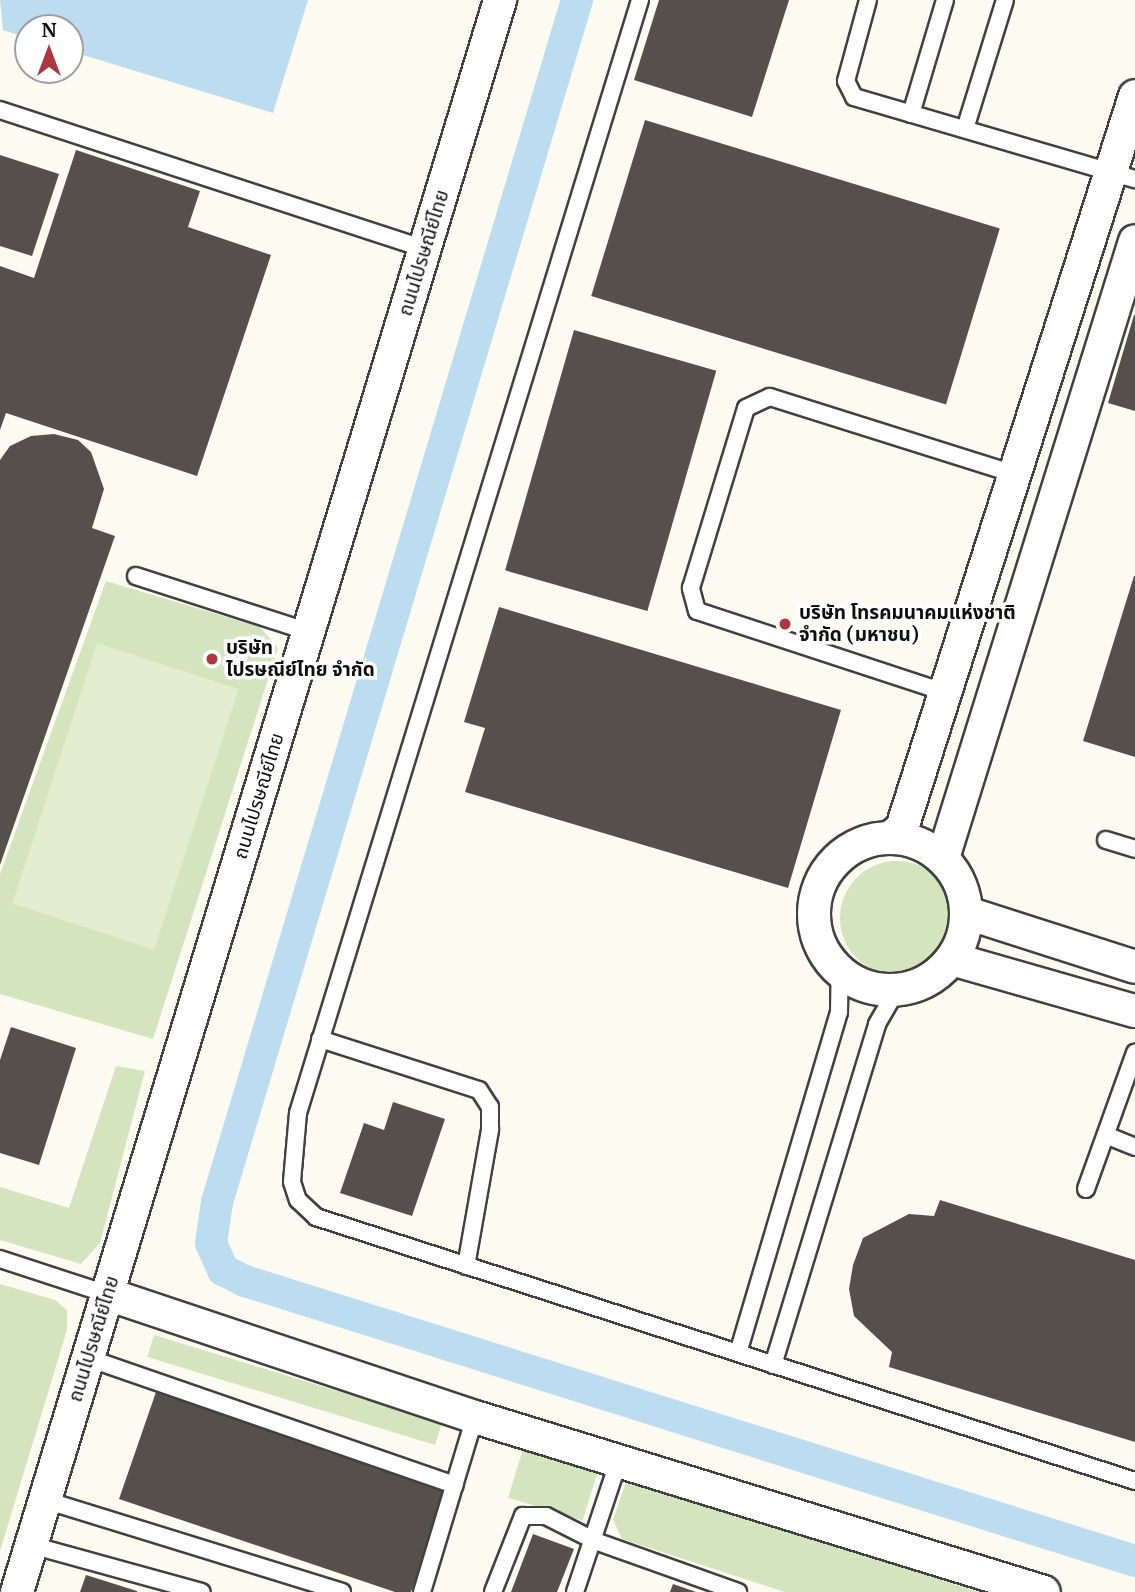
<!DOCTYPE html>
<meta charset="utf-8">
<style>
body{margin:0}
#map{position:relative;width:1135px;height:1592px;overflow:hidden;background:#fdfbf1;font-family:Merriweather,"Noto Sans Thai",serif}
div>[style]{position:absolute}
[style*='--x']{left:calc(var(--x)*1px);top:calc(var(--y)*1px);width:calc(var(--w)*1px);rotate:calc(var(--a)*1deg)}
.green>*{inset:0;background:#d3e4be;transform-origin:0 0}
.round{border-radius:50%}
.pitch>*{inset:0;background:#e3edcf;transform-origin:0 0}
.water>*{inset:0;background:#bcddef}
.canal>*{height:32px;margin:-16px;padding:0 16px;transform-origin:16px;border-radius:16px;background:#bcddef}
.building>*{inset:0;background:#56504c;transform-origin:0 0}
.roads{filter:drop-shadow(2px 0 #414141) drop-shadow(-2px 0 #414141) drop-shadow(0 2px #414141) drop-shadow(0 -2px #414141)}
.service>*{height:16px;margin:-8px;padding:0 8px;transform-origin:8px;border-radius:8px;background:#fff}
.minor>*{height:32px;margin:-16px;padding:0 16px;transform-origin:16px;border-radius:16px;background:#fff}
.minor>.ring{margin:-16px;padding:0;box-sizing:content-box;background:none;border:32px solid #fff;border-radius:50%}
.dots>*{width:19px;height:19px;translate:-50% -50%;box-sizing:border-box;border:4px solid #fff;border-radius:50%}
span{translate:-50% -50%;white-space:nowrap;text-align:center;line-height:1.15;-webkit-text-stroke:7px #fff;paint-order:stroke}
.street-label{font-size:19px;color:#0e0e0e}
.poi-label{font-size:19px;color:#0e0e0e;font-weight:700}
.left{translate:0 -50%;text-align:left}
.north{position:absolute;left:14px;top:14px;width:70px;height:70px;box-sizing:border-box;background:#fff;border:2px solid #9f9f9f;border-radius:50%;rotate:0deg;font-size:19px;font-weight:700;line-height:28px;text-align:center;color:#0e0e0e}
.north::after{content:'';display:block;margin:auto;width:24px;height:32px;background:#ae363f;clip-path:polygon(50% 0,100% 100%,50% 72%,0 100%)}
</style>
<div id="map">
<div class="green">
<i style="clip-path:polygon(106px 581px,260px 627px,278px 648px,153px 1039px,0 994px,0 874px)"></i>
<i class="round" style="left:840px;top:861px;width:114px;height:114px"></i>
<i style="clip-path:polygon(116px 1066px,145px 1071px,100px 1243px,81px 1264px,0 1240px,0 1187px,69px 1208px)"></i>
<i style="clip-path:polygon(0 1284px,55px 1300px,67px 1310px,67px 1330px,0 1551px)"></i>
<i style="left:154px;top:1335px;width:301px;height:23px;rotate:17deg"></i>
<i style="left:523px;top:1449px;width:78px;height:51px;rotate:17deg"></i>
<i style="clip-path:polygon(627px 1479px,979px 1592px,785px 1592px,622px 1539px,613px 1520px)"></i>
</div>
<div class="pitch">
<i style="left:97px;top:643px;width:149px;height:274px;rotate:18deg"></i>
</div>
<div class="water">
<i style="clip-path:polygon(0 0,308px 0,273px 113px,70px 51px,70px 28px,28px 28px,28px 38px,3px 30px)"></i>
</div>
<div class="canal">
<i style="--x:577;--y:0;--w:1255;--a:106.67"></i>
<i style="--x:217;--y:1202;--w:41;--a:98.3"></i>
<i style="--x:211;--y:1243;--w:30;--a:66"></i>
<i style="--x:223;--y:1270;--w:25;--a:27"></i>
<i style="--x:245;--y:1281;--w:933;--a:17.46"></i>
</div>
<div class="building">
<i style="clip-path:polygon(659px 0,789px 0,752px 117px,634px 80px)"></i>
<i style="left:645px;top:120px;width:371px;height:184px;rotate:17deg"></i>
<i style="clip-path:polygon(76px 150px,200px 191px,188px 227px,271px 255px,197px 476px,6px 413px,0 430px,0 266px,34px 278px)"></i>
<i style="clip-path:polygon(0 155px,59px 174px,32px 256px,0 246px)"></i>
<i style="clip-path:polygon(1134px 315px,1135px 315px,1135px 411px,1108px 403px)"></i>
<i style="left:574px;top:330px;width:148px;height:250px;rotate:16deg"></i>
<i style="clip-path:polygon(54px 434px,78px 440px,91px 452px,104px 489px,92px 528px,115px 536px,0 865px,0 460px,10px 446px,31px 436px)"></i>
<i style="clip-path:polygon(1134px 576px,1135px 576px,1135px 757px,1083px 741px)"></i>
<i style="clip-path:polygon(499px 607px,841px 710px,788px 888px,465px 792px,485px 728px,464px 722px)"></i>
<i style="clip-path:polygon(11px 1027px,76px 1048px,39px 1165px,0 1153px,0 1060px)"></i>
<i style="clip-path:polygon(393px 1102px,445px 1119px,412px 1216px,340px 1193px,364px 1123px,384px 1130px)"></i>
<i style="clip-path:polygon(940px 1200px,1135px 1260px,1135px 1442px,889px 1367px,892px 1352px,854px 1316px,849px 1289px,853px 1265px,863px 1238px,909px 1214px,934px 1216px)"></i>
<i style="clip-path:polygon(156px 1392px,446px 1490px,411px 1592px,395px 1592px,119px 1499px)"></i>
<i style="clip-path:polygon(533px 1534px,574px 1549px,557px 1592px,511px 1592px)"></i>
<i style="clip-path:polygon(86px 1575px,137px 1591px,137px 1592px,80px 1592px)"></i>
<i style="clip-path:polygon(673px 1584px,696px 1592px,670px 1592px)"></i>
</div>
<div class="roads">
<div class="service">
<i style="--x:640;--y:0;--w:1164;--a:107.08"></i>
<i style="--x:298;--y:1113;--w:69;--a:95"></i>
<i style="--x:292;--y:1182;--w:19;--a:72"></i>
<i style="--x:298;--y:1200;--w:25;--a:43"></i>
<i style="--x:316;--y:1217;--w:860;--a:17.87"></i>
<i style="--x:868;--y:0;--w:84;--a:105.2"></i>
<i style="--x:846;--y:81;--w:18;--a:63"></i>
<i style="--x:854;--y:97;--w:293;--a:16.3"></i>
<i style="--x:0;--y:110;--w:447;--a:18.1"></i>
<i style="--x:911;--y:114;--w:119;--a:-73.4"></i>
<i style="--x:965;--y:129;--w:135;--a:-72.8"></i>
<i style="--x:136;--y:576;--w:182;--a:17.9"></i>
<i style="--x:944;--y:692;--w:260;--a:-161.8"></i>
<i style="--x:697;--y:611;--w:24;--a:-105"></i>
<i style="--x:691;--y:588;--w:188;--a:-73"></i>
<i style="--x:746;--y:408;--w:26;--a:-25"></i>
<i style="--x:770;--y:397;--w:256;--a:17.5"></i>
<i style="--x:1106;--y:840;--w:30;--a:17"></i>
<i style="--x:320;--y:1039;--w:167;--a:17.8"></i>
<i style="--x:479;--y:1090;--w:20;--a:57"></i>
<i style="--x:490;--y:1107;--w:23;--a:90"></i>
<i style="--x:490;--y:1130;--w:138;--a:100"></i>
<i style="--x:1108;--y:1136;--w:29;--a:22"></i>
<i style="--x:1086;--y:1189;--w:145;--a:-70.2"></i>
<i style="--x:0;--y:1259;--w:113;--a:18.1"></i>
<i style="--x:738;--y:1353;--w:356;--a:-73.5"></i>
<i style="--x:839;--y:1012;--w:39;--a:-89"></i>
<i style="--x:88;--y:1358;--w:388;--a:19.1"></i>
<i style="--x:773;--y:1365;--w:357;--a:-73"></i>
<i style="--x:877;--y:1024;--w:39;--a:-60"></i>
<i style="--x:45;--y:1500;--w:311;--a:17.2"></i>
<i style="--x:31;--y:1545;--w:177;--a:15.4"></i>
<i style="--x:422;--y:1592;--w:183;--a:-73.2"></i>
<i style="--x:493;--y:1592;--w:82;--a:-68.5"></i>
<i style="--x:523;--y:1516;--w:23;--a:0"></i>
<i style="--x:546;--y:1516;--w:55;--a:27"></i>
<i style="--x:595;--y:1541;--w:152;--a:19.6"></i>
<i style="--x:575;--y:1592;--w:139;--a:-71.6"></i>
</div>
<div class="minor">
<i style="--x:891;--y:837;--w:14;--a:-39"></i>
<i style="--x:902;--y:828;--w:768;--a:-72.34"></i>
<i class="ring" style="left:814px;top:838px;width:120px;height:120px"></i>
<i style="--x:943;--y:858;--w:646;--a:-72.71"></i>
<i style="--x:967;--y:913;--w:176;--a:17.8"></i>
<i style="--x:952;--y:959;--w:190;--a:15.9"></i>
<i style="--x:107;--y:1294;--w:388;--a:18.5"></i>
<i style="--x:475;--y:1417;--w:595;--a:17.1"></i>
<i style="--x:17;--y:1592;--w:1664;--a:-73.12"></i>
</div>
</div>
<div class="dots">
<i style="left:785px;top:624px;background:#ae363f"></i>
<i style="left:212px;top:659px;background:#ae363f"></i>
</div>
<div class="street-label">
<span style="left:424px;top:253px;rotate:-73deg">ถนนไปรษณีย์ไทย</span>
<span style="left:259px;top:796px;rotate:-73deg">ถนนไปรษณีย์ไทย</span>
<span style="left:94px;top:1339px;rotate:-73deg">ถนนไปรษณีย์ไทย</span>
</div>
<div class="poi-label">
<span class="left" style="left:799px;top:624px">บริษัท โทรคมนาคมแห่งชาติ<br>จำกัด (มหาชน)</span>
<span class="left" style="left:226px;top:659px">บริษัท<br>ไปรษณีย์ไทย จำกัด</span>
</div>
<div class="north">N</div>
</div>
